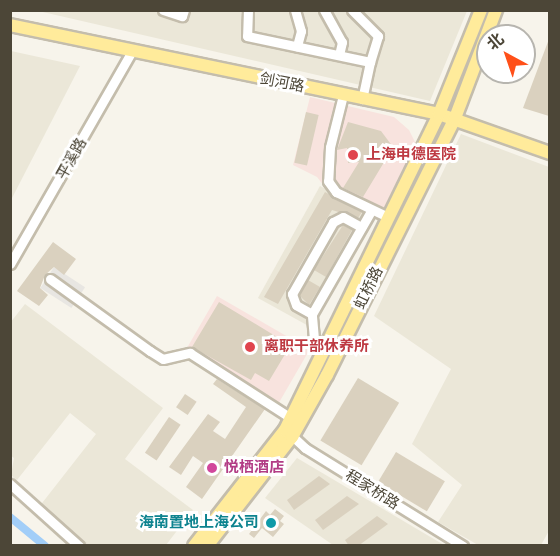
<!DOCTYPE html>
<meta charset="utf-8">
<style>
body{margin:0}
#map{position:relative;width:560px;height:556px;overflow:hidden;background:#f7f4eb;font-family:"DM Sans","Noto Sans SC",sans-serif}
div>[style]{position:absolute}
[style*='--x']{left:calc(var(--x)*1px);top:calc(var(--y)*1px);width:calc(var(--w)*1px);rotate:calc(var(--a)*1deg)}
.residential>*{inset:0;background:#ebe7d8;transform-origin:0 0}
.medical>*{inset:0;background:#f8e3de;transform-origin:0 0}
.parking>*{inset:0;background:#e8e6e2;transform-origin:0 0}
.canal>*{height:8px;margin:-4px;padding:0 4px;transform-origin:4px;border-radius:4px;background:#a2cef8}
.building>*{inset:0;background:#dad1bf;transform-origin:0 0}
.roads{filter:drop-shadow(2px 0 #c4bdac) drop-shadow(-2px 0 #c4bdac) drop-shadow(0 2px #c4bdac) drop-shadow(0 -2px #c4bdac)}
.minor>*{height:9px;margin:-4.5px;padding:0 4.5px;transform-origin:4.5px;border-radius:4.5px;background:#fff}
.major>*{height:12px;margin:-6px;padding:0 6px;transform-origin:6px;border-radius:6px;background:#ffeb9b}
.dots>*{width:16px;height:16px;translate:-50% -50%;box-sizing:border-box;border:3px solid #fff;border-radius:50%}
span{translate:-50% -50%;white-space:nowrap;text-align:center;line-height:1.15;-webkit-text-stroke:6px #fff;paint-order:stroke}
.street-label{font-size:15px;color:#4c4637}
.health-label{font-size:15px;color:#be3a42;font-weight:700}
.left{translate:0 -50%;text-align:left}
.hotel-label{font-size:15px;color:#b23c85;font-weight:700}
.culture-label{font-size:15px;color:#0d838f;font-weight:700}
.right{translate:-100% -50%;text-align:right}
.frame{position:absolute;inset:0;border:12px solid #4c4637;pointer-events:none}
.north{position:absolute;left:476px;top:24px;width:60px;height:60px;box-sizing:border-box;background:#fff;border:2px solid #b7b5af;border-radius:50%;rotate:320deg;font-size:16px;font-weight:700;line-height:24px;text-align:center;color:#4c4637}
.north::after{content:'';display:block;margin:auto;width:21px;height:27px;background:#ff5019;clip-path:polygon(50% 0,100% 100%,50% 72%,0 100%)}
</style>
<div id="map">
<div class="residential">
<i style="clip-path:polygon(34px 10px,467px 11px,430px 101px)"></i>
<i style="clip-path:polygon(11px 51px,80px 66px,11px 200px,10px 51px)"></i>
<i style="clip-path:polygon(461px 134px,549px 167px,550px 529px,541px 545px,478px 545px,438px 522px,462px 485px,412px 444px,451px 369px,374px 316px)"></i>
<i style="left:320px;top:186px;width:60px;height:128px;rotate:29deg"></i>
<i style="clip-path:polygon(25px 304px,163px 408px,125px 459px,193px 510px,166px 545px,88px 545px,39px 507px,96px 434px,70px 413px,17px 480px,11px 475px,14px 458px,10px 455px,10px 323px)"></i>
<i style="clip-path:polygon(297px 458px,444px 545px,333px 545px,265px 498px)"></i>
</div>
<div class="medical">
<i style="clip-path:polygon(310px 97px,394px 117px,409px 130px,416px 144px,382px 217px,328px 191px,317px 177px,293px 165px)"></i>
<i style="left:217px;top:296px;width:107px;height:63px;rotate:30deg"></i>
</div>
<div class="parking">
<i style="left:54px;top:267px;width:37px;height:25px;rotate:33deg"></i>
</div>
<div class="canal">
<i style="--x:10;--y:517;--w:45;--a:39.6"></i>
</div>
<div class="building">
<i style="clip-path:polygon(549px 39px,549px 116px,523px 108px)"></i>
<i style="left:306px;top:112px;width:13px;height:52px;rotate:13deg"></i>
<i style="clip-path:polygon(348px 122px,381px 131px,393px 147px,392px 161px,386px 159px,363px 197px,343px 188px,359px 162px,348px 163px,347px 148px,337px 150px)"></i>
<i style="clip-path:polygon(325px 192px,362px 212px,358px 218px,332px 210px,278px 304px,264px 297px)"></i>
<i style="clip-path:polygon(343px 225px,352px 230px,326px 277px,314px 270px)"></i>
<i style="clip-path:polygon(53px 242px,76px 259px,64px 275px,54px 267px,45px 275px,40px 288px,48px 295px,39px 306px,17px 291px)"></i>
<i style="clip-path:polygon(308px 280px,320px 287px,309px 305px,299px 295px)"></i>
<i style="clip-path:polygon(219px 302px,277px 337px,274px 343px,287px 351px,269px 381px,255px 373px,251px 380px,192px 347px)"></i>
<i style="left:358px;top:378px;width:48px;height:73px;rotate:31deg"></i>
<i style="clip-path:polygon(217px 379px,265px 409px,202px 499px,186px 487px,203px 463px,193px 456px,181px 475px,169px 467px,208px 414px,220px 422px,213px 431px,225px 439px,246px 407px,213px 384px)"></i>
<i style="left:185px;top:394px;width:14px;height:16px;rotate:34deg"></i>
<i style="left:169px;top:417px;width:14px;height:43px;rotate:34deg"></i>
<i style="left:396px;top:452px;width:57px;height:35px;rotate:31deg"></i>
<i style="clip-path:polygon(319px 476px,330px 484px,294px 510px,287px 500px)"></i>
<i style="clip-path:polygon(347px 496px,359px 504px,323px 530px,315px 520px)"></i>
<i style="clip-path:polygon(275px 509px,284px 516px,280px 521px,284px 524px,273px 537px,262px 528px,254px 538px,249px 534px,266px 511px,270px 515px)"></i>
<i style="clip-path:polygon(377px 516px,388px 524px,358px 546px,349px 546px,345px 540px)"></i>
</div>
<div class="roads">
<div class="minor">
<i style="--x:163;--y:10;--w:20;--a:18"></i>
<i style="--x:182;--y:16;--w:6;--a:-72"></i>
<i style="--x:248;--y:10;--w:26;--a:92"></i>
<i style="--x:247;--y:36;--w:126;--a:11.9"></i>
<i style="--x:370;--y:62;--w:38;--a:102"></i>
<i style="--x:295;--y:10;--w:22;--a:74"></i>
<i style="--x:301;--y:31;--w:16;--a:105"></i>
<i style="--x:324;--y:10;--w:37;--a:61"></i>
<i style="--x:342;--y:42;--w:13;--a:103"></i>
<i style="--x:352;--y:10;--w:37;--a:45"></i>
<i style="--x:378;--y:36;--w:27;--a:107"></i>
<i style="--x:343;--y:95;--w:54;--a:104"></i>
<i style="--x:330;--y:147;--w:34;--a:93"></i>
<i style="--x:328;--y:181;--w:14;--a:54"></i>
<i style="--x:336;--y:192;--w:58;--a:25.7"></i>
<i style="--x:10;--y:264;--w:243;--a:-60.2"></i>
<i style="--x:50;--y:279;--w:123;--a:35.8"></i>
<i style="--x:150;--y:351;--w:15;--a:32"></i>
<i style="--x:163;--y:359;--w:28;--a:-13"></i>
<i style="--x:190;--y:353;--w:120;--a:32.8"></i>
<i style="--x:312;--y:314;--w:18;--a:-151"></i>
<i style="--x:296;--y:305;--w:12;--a:-110"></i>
<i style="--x:292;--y:294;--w:83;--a:-60.3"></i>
<i style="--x:333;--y:222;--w:11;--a:-27"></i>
<i style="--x:343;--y:217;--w:21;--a:29"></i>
<i style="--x:325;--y:348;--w:14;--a:-141"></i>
<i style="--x:314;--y:339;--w:25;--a:-95"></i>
<i style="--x:312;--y:314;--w:119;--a:-60.2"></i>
<i style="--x:289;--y:433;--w:22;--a:43"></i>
<i style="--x:305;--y:448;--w:186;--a:31.8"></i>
<i style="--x:10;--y:484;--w:93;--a:41.9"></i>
</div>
<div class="major">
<i style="--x:10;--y:25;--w:438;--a:11.7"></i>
<i style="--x:439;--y:114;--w:118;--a:19.4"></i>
<i style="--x:194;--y:546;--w:147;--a:-51.9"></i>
<i style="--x:285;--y:430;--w:352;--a:-64"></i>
<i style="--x:439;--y:114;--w:112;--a:-68"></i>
<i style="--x:207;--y:546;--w:138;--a:-52.1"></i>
<i style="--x:292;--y:437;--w:71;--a:-60.6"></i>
<i style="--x:327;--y:375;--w:287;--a:-63.5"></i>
<i style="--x:455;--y:118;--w:116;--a:-69.2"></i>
</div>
</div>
<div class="dots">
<i style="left:353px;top:155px;background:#e0444e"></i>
<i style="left:250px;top:347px;background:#e0444e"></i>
<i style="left:212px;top:468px;background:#d1479c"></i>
<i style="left:271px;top:523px;background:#0f9aa8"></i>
</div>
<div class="street-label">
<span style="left:282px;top:83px;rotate:11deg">剑河路</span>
<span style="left:72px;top:159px;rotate:-61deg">平溪路</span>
<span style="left:369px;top:288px;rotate:-64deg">虹桥路</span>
<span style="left:372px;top:490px;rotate:32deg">程家桥路</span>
</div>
<div class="health-label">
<span class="left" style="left:366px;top:155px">上海申德医院</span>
<span class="left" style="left:264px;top:347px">离职干部休养所</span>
</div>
<div class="hotel-label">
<span class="left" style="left:224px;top:468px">悦栖酒店</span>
</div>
<div class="culture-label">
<span class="right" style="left:259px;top:523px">海南置地上海公司</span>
</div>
<div class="frame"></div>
<div class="north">北</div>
</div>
